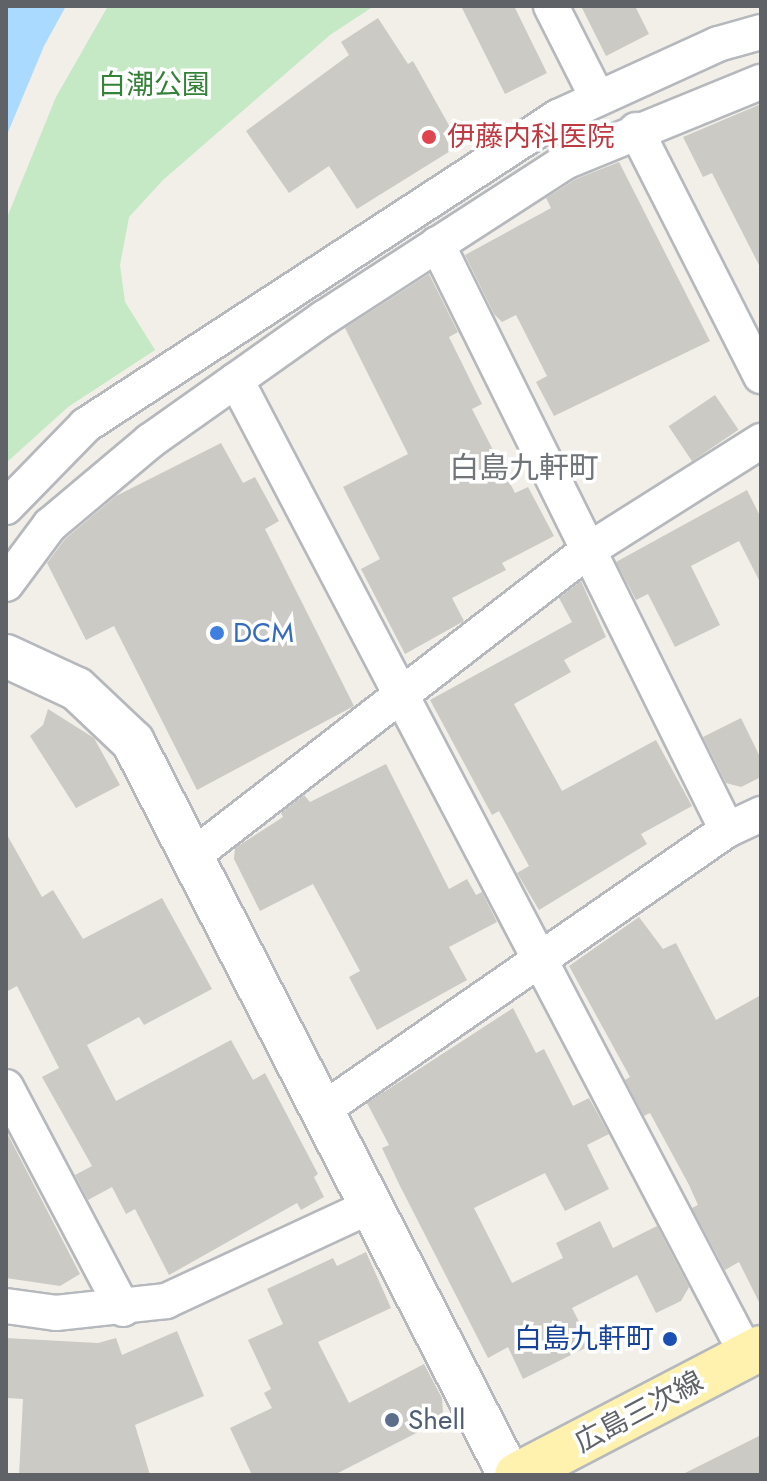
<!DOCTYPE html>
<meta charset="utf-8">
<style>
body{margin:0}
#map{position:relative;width:767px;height:1481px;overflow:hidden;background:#f1efe8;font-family:Jost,"Noto Sans JP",sans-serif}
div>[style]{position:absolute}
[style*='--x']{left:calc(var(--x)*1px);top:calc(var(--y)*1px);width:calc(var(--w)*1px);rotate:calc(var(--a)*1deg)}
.green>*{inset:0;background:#c5e8c5}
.water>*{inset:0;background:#aadaff}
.building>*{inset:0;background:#cccac5;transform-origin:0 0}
.roads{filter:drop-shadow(2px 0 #b5b8bc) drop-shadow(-2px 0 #b5b8bc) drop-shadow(0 2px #b5b8bc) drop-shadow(0 -2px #b5b8bc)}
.minor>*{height:34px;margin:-17px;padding:0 17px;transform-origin:17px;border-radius:17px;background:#fff}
.tertiary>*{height:42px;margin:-21px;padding:0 21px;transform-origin:21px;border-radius:21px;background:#fff}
.primary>*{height:44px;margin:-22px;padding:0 22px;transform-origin:22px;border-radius:22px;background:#fff2af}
.dots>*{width:22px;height:22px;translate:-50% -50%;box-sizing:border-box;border:4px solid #fff;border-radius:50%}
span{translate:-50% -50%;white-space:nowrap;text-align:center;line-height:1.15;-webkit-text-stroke:7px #fff;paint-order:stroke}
.park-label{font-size:28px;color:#348238}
.health-label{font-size:28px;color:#be3a42}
.left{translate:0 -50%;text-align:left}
.shop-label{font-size:28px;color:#366cbe}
.transit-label{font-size:28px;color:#164399}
.right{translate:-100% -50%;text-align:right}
.street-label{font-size:28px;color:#5f6368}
.service-label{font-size:28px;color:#4e5e75}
.neighbourhood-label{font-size:30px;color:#70757a}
.frame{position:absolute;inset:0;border:8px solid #5f6368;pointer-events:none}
</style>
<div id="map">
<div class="green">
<i style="clip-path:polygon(108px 6px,374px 6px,330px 35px,163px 180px,129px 217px,120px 265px,125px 302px,155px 350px,68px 407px,6px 463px,6px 220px,56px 97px)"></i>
</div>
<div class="water">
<i style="clip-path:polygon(6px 6px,66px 6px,44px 46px,6px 137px)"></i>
</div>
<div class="building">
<i style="clip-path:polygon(461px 6px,514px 6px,547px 73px,505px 94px)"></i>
<i style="clip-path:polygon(581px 6px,635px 6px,649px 34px,606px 56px)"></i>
<i style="clip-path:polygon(378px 18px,408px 64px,413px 61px,460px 145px,357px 209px,329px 166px,289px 193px,246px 131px,349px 55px,341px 42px)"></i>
<i style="clip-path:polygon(761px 104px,761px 269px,712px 173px,703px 177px,683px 137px)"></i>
<i style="clip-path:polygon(619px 162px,710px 341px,554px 416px,536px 382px,547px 376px,516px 315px,502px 322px,494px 314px,465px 255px,551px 208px,546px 198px,576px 179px)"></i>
<i style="clip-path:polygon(429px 274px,458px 332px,449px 337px,482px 404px,472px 409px,515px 493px,528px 487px,554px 536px,502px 563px,506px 570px,452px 598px,464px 621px,405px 654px,361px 569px,380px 559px,343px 487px,408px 454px,345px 328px)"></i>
<i style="left:715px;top:395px;width:42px;height:56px;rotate:56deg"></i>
<i style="clip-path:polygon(221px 443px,243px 483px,255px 477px,279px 521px,265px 529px,354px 706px,197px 790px,114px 626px,86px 640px,47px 563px,65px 539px,116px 496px)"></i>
<i style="clip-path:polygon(747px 490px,761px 518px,761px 584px,739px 541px,691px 566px,720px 625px,675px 647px,648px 594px,636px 600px,616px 562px)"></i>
<i style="clip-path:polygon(581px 581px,606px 637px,564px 660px,571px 672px,514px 704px,562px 791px,656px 740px,692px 806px,641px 834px,647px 844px,539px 910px,517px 873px,529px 866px,499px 811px,492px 815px,430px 700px,572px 622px,559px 598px)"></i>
<i style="clip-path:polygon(48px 709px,94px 738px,120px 785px,76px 808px,30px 736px,43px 725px)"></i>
<i style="clip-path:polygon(741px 718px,761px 759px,761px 777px,741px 787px,726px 783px,703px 737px)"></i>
<i style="clip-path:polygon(386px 764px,449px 889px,467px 879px,476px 895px,482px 892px,497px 922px,449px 947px,467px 980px,377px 1030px,349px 977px,360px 971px,313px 884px,260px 911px,234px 859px,235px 848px,283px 817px,281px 813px,304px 795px,310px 802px)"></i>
<i style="clip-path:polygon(6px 833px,42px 897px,53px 890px,83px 939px,162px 898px,212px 989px,144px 1025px,139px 1017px,87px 1045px,116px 1101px,231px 1040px,253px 1080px,265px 1073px,318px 1174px,314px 1177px,324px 1197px,301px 1210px,297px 1203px,169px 1275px,135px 1209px,126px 1214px,112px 1187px,88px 1200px,75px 1175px,92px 1166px,42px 1077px,59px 1068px,17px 986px,6px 992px)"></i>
<i style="clip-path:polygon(639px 917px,663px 949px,676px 943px,716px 1020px,761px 995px,761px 1306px,739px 1262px,725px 1270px,692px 1208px,698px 1205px,689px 1185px,650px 1113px,644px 1116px,625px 1080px,630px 1077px,569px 966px)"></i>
<i style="clip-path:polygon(513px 1008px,536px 1053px,544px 1049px,573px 1106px,589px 1098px,609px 1134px,587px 1145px,609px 1189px,565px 1211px,545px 1173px,474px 1208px,512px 1283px,563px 1258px,556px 1243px,600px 1221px,613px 1248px,657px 1226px,689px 1287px,681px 1301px,656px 1313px,637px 1275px,572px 1308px,591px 1345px,523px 1379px,508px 1347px,488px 1358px,399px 1184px,382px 1148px,389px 1145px,367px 1103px)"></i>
<i style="clip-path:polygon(6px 1131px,80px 1274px,60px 1286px,6px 1278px)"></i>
<i style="clip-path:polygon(366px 1252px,391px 1308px,318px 1342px,349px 1403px,424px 1364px,442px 1398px,443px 1414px,434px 1424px,334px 1475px,252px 1475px,230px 1428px,272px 1408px,264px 1393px,271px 1389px,248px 1340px,283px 1324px,267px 1289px,333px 1258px,337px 1266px)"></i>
<i style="clip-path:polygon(177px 1331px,204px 1396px,135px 1425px,150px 1475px,19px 1475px,23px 1399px,6px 1398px,6px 1338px,98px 1343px,116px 1338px,122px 1355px)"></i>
<i style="clip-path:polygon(761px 1435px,761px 1475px,681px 1475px)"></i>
</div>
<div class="roads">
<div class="minor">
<i style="--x:551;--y:6;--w:100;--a:63.2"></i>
<i style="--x:636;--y:130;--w:276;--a:63.1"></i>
<i style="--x:437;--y:244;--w:654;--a:63.67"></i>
<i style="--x:236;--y:380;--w:1101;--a:62.34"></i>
<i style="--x:6;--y:507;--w:115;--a:-45.7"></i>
<i style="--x:86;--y:425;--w:564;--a:-33.13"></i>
<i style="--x:558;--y:117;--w:176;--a:-24.5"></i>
<i style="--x:718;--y:44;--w:45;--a:-15.6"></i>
<i style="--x:6;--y:584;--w:74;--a:-53.3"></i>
<i style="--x:50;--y:525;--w:131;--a:-40"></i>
<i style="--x:150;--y:441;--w:213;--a:-35.3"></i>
<i style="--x:324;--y:318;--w:289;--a:-32.9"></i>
<i style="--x:567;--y:161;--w:209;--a:-22.2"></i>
<i style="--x:194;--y:855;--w:497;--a:-37.7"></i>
<i style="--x:587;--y:551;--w:206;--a:-32.3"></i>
<i style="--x:6;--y:1087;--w:251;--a:62.2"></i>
<i style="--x:324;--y:1109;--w:490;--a:-34.7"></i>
<i style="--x:727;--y:830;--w:38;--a:-25"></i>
<i style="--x:6;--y:1306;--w:50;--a:8"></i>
<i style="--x:56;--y:1313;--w:111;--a:-6.2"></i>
<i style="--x:166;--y:1301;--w:228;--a:-24.9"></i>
</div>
<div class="tertiary">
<i style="--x:6;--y:656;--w:78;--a:24.9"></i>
<i style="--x:77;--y:689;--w:77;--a:43.4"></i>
<i style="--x:133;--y:742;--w:824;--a:62.84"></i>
</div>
<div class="primary">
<i style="--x:517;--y:1475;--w:275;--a:-27.5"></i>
</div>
</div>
<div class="dots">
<i style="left:429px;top:137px;background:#e0444e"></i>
<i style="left:217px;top:633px;background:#3f7fe0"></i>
<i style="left:670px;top:1339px;background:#1a4fb4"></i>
<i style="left:392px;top:1420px;background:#5c6f8a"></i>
</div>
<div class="park-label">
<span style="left:154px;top:85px">白潮公園</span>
</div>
<div class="health-label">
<span class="left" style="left:447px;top:137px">伊藤内科医院</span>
</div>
<div class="shop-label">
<span class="left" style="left:233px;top:633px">DCM</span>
</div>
<div class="transit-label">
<span class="right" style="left:654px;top:1339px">白島九軒町</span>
</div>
<div class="street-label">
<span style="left:639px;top:1412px;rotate:-28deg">広島三次線</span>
</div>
<div class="service-label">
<span class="left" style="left:408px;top:1420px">Shell</span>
</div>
<div class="neighbourhood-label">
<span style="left:524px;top:468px">白島九軒町</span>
</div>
<div class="frame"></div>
</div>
